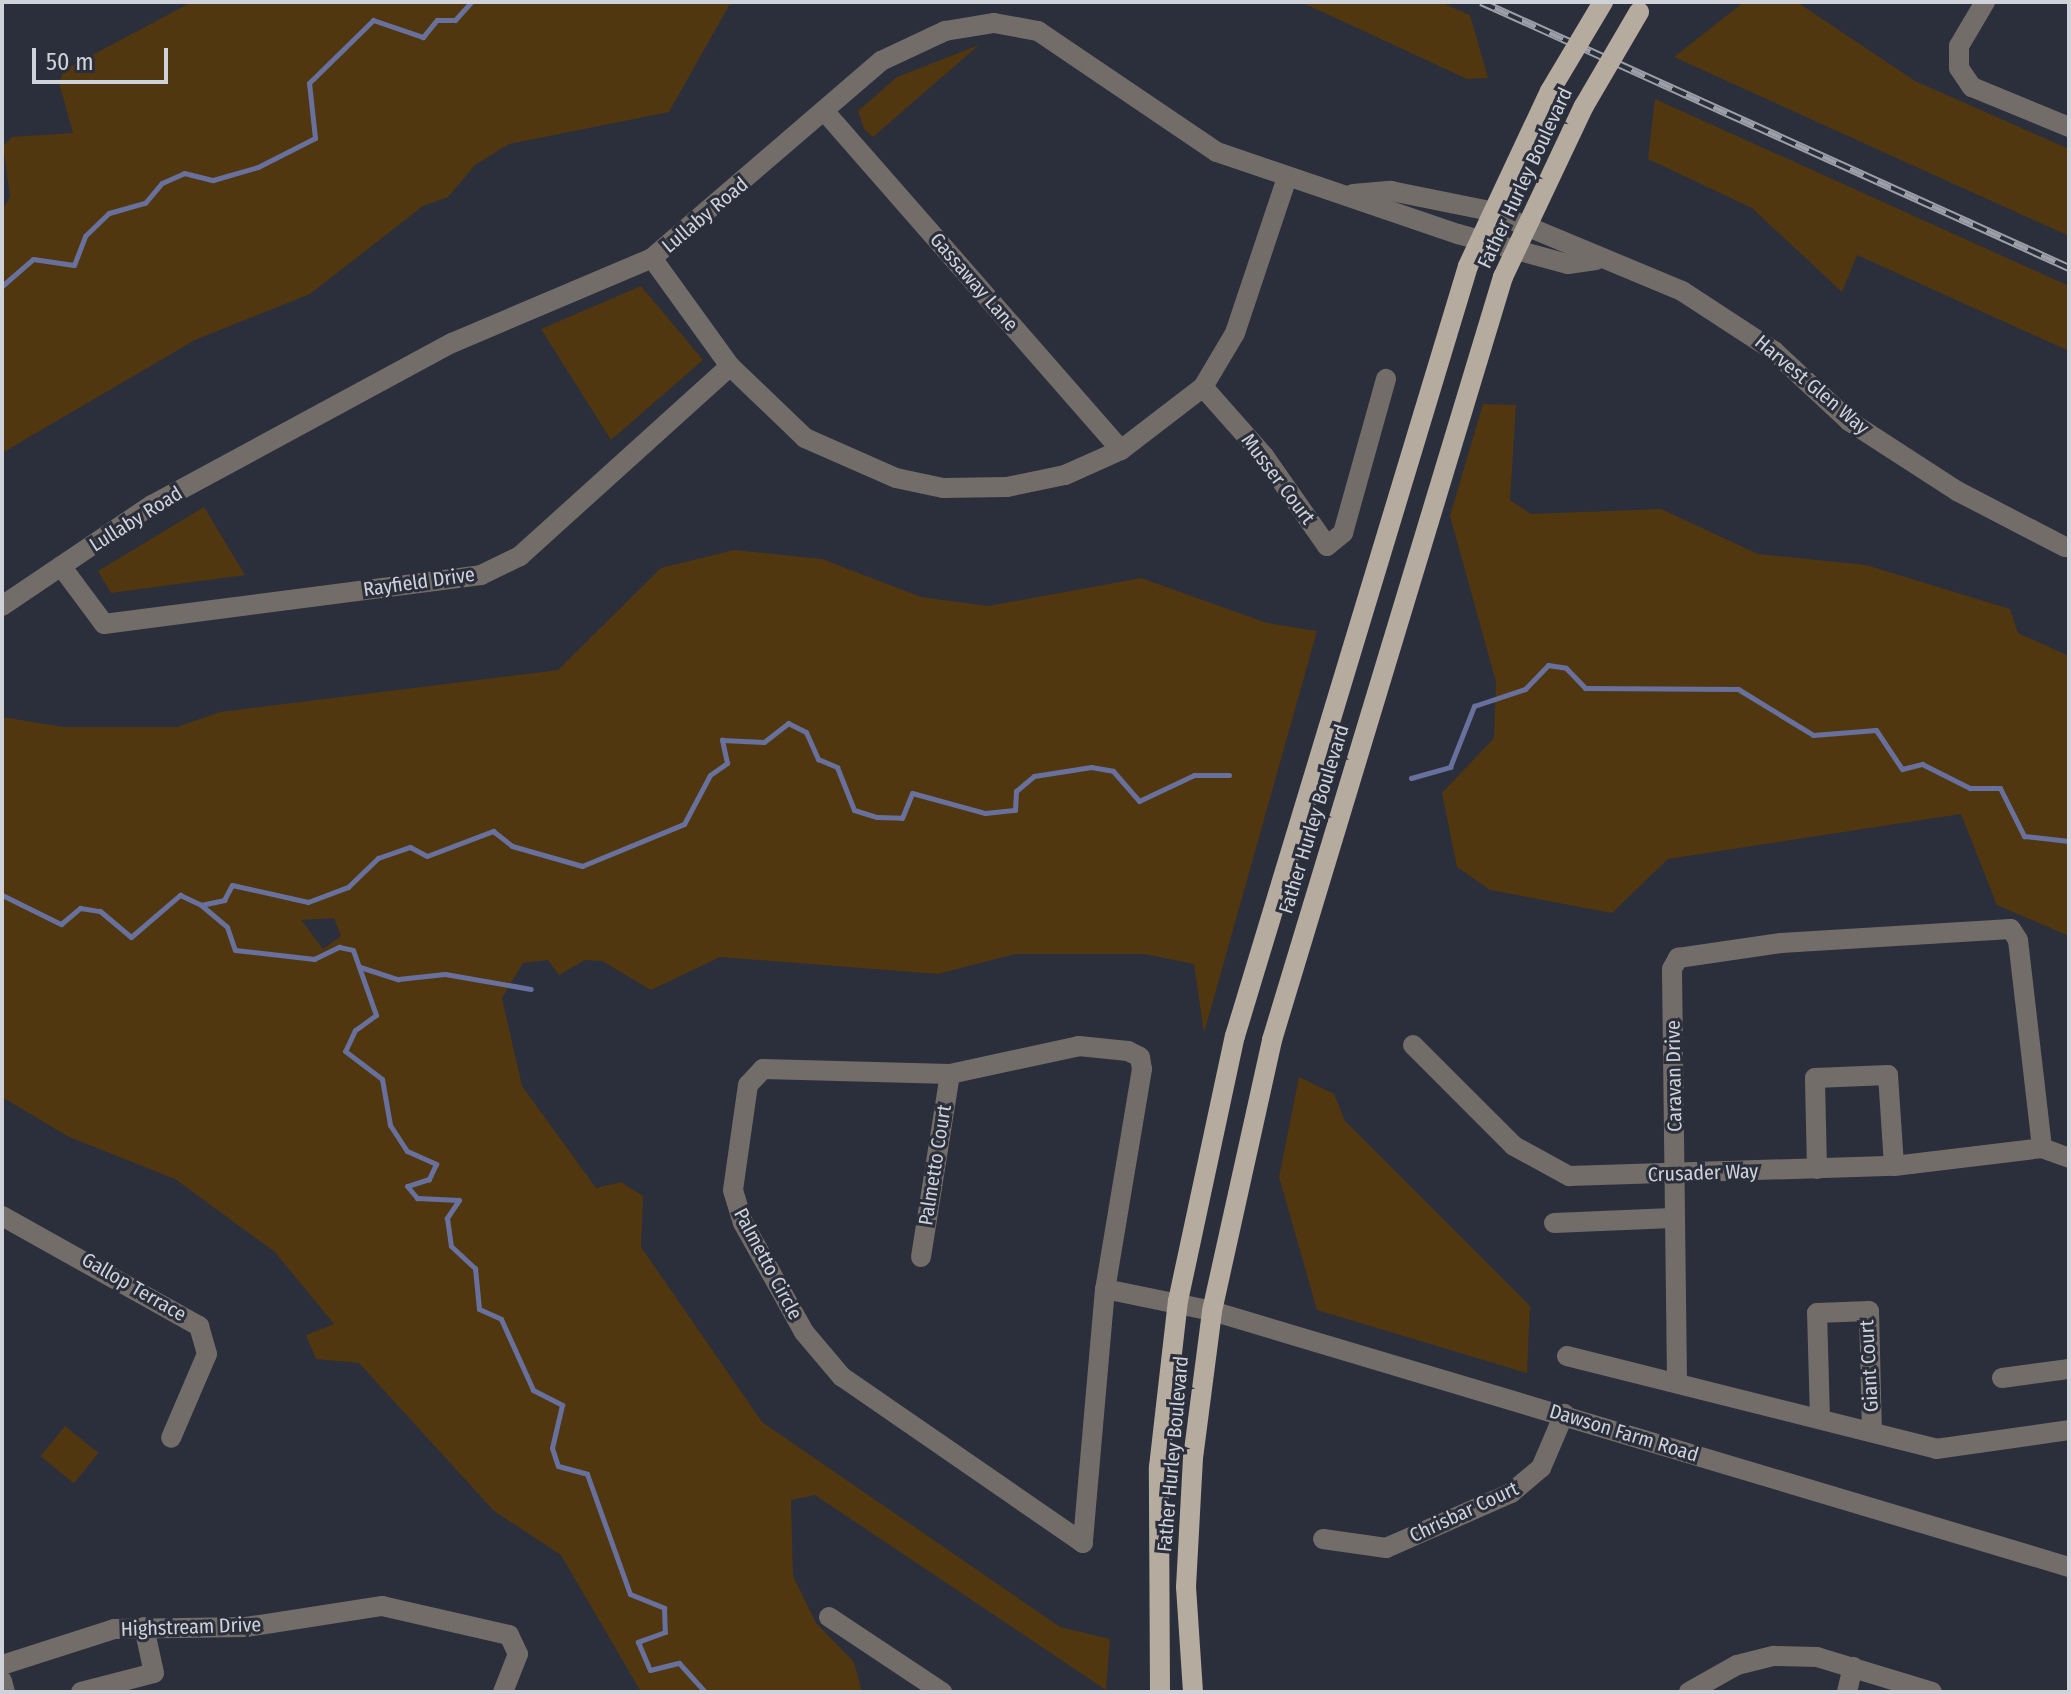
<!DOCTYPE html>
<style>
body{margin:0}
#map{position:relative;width:2071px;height:1694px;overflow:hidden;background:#2b2e3b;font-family:"Fira Sans Condensed",sans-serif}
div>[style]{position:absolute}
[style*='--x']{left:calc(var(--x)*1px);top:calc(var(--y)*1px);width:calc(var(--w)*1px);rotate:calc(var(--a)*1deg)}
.green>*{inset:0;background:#513710;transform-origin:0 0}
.stream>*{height:5px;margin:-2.5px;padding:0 2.5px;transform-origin:2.5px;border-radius:2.5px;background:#68719d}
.minor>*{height:20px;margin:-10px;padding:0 10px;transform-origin:10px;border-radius:10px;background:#726d68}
.major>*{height:20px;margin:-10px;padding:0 10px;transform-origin:10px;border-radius:10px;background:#b5ab9f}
.rail>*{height:8px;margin-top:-4px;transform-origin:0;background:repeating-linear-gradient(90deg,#2b2e3b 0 15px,#9d9fa8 0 30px);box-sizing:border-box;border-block:2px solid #9d9fa8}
.major-bridge>*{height:20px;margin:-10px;padding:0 10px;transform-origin:10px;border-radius:10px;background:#b5ab9f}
span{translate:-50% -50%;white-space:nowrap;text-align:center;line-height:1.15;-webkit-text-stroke:6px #2b2e3b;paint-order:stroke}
.street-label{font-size:20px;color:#d0d2da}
.frame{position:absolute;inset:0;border:4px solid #d0d2da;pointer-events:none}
.scale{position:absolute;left:32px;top:48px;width:136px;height:36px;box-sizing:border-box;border:4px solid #d0d2da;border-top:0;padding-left:10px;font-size:24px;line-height:28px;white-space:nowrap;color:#d0d2da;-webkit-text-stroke:6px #2b2e3b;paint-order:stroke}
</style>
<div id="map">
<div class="green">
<i style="clip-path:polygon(192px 2px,731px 2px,669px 112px,509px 144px,475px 165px,448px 197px,423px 206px,310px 294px,195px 340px,2px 453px,2px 210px,10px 197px,3px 146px,12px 137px,73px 133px,59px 83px,64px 70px)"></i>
<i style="clip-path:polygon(1301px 2px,1440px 2px,1470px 15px,1488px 78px,1467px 79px)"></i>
<i style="clip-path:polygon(1744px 2px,1797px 2px,1915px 81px,2069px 149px,2069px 236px,1674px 57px)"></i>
<i style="clip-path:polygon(979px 45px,873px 137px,864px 129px,858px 111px,897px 77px)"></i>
<i style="clip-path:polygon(1655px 99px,2069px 286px,2069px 351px,1857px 255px,1842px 292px,1752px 208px,1648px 159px)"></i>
<i style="clip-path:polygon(641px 286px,703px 360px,611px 440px,541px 329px)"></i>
<i style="clip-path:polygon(1483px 404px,1516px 405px,1510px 500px,1531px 514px,1661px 509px,1758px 554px,1866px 565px,2010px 609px,2018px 633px,2069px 656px,2069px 936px,1997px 905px,1961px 814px,1668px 859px,1612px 913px,1490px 890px,1457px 867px,1442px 793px,1494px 738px,1496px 682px,1450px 516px)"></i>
<i style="clip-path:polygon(204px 507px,245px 575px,111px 593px,98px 571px)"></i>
<i style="clip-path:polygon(evenodd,734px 550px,822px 559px,921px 597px,988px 606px,1141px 578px,1267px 623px,1317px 631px,1204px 1033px,1194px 964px,1144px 954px,1015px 954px,938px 974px,720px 957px,651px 990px,602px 961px,585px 960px,559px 975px,548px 960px,523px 963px,502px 998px,522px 1086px,596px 1188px,621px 1182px,643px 1196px,641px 1247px,762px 1422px,1060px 1627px,1110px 1639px,1106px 1690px,815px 1495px,791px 1500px,793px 1576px,816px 1623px,854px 1662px,862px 1692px,641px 1692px,561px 1555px,494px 1511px,359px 1363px,316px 1359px,306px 1335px,334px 1324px,275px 1252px,175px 1179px,69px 1137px,2px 1097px,2px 717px,64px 727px,177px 727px,220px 712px,558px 670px,661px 568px,734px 550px,334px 918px,341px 936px,323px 949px,301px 920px,334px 918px)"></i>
<i style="clip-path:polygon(1299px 1077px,1334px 1094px,1345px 1121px,1530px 1306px,1527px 1373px,1317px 1310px,1279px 1177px)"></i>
<i style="left:65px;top:1426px;width:43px;height:39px;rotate:39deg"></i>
</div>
<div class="stream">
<i style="--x:2;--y:286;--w:41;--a:-41.1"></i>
<i style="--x:33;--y:259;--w:41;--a:8.3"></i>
<i style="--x:74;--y:265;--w:31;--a:-69"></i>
<i style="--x:85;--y:236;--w:33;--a:-44"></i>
<i style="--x:109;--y:213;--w:37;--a:-16"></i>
<i style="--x:145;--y:203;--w:26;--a:-50"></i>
<i style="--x:162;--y:183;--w:24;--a:-24"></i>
<i style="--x:184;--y:173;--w:30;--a:14"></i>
<i style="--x:213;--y:180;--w:47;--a:-16.1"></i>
<i style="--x:258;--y:167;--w:64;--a:-27"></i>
<i style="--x:315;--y:138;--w:55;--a:-96.2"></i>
<i style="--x:309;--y:83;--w:90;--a:-44.5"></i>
<i style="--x:373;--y:20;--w:53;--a:18.8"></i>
<i style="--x:423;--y:37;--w:22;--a:-51"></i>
<i style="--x:437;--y:20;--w:18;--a:0"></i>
<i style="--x:455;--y:20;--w:24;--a:-48"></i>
<i style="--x:1411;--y:778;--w:41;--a:-15.8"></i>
<i style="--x:1450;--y:767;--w:66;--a:-68.5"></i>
<i style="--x:1474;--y:706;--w:54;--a:-18.4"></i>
<i style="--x:1525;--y:689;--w:33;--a:-46"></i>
<i style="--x:1548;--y:665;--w:18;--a:9"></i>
<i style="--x:1566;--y:668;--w:28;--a:46"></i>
<i style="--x:1585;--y:688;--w:153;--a:0.4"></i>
<i style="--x:1738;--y:689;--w:88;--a:31.5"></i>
<i style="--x:1813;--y:735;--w:63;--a:-4.5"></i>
<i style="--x:1876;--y:730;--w:47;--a:56.3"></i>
<i style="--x:1902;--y:769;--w:21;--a:-14"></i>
<i style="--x:1922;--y:764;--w:54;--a:26.6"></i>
<i style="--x:1970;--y:788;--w:30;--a:0"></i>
<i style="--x:2000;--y:788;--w:54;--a:63.4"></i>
<i style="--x:2024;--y:836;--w:45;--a:6.3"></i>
<i style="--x:2;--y:895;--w:66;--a:26.2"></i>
<i style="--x:61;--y:924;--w:25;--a:-40"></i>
<i style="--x:80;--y:908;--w:20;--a:9"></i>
<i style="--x:100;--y:911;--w:40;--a:40"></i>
<i style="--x:131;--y:937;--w:65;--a:-40.6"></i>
<i style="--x:180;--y:895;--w:23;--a:25"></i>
<i style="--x:201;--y:905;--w:24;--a:-12"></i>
<i style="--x:224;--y:900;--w:17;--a:-62"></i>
<i style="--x:232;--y:885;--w:78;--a:12.6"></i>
<i style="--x:308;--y:902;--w:43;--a:-20.6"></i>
<i style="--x:348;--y:887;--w:42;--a:-44"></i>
<i style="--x:378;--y:858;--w:34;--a:-19"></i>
<i style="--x:410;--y:847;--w:19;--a:28"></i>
<i style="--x:427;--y:856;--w:71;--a:-20.7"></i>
<i style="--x:493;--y:831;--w:24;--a:38"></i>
<i style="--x:512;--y:846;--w:73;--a:15.9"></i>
<i style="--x:582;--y:866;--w:110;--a:-22.4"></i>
<i style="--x:684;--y:824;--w:55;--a:-62"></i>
<i style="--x:710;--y:775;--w:21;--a:-35"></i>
<i style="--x:727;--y:763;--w:24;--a:-102"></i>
<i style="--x:722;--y:740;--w:42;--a:2.7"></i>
<i style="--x:764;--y:742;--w:31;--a:-38"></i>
<i style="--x:788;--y:723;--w:20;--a:27"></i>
<i style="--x:806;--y:732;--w:30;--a:66"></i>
<i style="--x:818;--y:759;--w:21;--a:23"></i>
<i style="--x:837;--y:767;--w:46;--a:68.4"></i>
<i style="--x:854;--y:810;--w:24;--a:17"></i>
<i style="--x:877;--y:817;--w:25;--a:2"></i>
<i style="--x:902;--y:818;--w:27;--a:-68"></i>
<i style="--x:912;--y:793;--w:76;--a:15.3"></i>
<i style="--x:985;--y:813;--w:30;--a:-6"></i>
<i style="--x:1015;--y:810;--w:19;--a:-87"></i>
<i style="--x:1016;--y:791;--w:23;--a:-40"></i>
<i style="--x:1034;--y:776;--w:58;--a:-9"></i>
<i style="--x:1091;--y:767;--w:22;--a:10"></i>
<i style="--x:1113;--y:771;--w:40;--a:49"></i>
<i style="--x:1139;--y:801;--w:61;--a:-25.3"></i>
<i style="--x:1194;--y:775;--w:35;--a:0"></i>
<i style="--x:201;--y:905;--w:34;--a:40"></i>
<i style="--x:227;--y:927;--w:24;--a:71"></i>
<i style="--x:235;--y:950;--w:80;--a:6.5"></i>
<i style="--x:314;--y:959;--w:28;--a:-26"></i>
<i style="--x:339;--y:947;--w:14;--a:12"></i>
<i style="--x:353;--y:950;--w:69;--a:70.5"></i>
<i style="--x:376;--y:1015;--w:26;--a:144"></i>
<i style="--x:355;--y:1030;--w:23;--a:115"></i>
<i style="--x:345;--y:1051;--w:46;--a:37.1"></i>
<i style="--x:382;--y:1079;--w:47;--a:80.1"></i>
<i style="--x:390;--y:1125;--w:31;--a:57"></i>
<i style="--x:407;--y:1151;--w:32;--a:24"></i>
<i style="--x:436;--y:1164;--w:17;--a:115"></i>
<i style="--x:429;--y:1179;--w:23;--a:162"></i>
<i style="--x:407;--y:1186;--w:16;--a:50"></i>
<i style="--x:417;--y:1198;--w:42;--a:2.7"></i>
<i style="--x:459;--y:1200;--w:22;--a:124"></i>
<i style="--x:447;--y:1218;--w:28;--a:82"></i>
<i style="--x:451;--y:1246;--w:33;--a:43"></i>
<i style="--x:475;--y:1268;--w:41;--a:84.4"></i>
<i style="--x:479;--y:1309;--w:24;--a:24"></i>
<i style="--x:501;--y:1319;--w:78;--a:65.7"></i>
<i style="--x:533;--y:1390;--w:33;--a:27"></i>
<i style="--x:562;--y:1405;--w:44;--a:103.1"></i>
<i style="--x:552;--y:1448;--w:19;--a:72"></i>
<i style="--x:558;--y:1466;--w:30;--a:15"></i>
<i style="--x:587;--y:1474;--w:127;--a:70.3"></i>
<i style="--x:630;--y:1594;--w:37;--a:22"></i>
<i style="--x:664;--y:1608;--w:24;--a:88"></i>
<i style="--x:665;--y:1632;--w:29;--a:160"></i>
<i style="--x:638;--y:1642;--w:30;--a:67"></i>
<i style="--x:650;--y:1670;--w:30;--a:-14"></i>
<i style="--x:679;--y:1663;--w:39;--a:48"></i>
<i style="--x:360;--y:967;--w:40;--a:18"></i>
<i style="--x:398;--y:979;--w:47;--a:-6.1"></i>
<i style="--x:445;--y:974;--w:87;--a:9.9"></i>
</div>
<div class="minor">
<i style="--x:1985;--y:2;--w:51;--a:120.6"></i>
<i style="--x:1959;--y:46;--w:22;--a:90"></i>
<i style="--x:1959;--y:68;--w:23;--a:56"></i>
<i style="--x:1972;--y:87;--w:105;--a:22.4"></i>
<i style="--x:826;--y:113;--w:448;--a:48.8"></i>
<i style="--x:1353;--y:194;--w:38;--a:-5"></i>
<i style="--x:1391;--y:191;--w:101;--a:11.4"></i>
<i style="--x:1490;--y:211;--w:208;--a:22.6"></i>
<i style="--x:1682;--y:291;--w:110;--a:33.1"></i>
<i style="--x:1774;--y:351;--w:103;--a:43"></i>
<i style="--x:1849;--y:421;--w:129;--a:32.9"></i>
<i style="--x:1957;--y:491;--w:122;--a:27.4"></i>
<i style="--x:652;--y:258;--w:133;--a:54.2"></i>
<i style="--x:730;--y:366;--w:104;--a:43.8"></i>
<i style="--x:805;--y:438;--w:99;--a:23.7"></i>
<i style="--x:896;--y:478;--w:48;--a:12"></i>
<i style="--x:943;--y:488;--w:64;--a:-0.9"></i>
<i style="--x:1007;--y:487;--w:59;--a:-11.7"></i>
<i style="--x:1065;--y:475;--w:61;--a:-24.1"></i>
<i style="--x:1121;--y:450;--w:103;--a:-37.5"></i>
<i style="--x:1203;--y:387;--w:63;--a:-59.3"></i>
<i style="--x:1235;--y:333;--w:163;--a:-71.5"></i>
<i style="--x:1203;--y:387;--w:92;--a:48.5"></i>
<i style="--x:1264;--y:456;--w:110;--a:55"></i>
<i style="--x:1327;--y:546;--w:21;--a:-39"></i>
<i style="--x:1343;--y:533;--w:160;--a:-74.4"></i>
<i style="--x:61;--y:566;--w:72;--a:53.4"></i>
<i style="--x:104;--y:624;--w:380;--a:-7.4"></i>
<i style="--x:481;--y:575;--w:43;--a:-26"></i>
<i style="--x:520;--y:556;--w:283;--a:-42.1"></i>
<i style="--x:2;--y:606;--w:181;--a:-34"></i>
<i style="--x:152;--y:505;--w:341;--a:-28.4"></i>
<i style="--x:452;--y:343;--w:217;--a:-23"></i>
<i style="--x:652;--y:258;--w:302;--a:-40.7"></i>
<i style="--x:881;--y:61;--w:71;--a:-25.1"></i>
<i style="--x:945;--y:31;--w:50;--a:-9.3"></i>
<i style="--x:994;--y:23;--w:45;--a:10.3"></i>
<i style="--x:1038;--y:31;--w:216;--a:34.1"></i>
<i style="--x:1217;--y:152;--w:255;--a:18.8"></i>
<i style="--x:1458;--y:234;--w:114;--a:15.3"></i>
<i style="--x:1568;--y:264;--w:28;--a:-8"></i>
<i style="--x:1413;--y:1045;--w:143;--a:45"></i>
<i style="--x:1514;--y:1146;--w:63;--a:28.6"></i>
<i style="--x:1569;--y:1176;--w:325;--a:-1.8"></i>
<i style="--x:1894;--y:1166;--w:149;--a:-6.9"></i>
<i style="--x:1079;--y:1046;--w:49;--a:5.8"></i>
<i style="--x:1128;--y:1051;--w:13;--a:27"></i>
<i style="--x:1140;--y:1057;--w:12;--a:81"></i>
<i style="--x:1142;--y:1069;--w:223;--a:99.5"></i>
<i style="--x:1105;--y:1289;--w:255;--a:95"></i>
<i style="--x:1083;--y:1543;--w:293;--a:-145.4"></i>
<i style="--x:842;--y:1377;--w:59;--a:-130.2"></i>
<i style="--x:804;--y:1332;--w:125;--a:-119.2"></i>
<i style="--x:743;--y:1223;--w:34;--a:-107"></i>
<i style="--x:733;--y:1190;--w:106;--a:-81.9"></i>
<i style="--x:748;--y:1085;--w:22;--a:-47"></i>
<i style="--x:763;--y:1069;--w:187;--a:1.5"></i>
<i style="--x:950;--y:1074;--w:132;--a:-12.2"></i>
<i style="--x:1817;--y:1169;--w:91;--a:-91.3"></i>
<i style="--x:1815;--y:1078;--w:73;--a:-2.4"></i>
<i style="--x:1888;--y:1075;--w:91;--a:86.2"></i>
<i style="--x:2;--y:1216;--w:226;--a:29.2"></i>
<i style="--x:199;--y:1326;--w:29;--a:74"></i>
<i style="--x:207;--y:1354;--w:91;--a:113.2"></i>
<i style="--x:1554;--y:1223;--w:118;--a:-2.4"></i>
<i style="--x:921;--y:1257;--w:185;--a:-81"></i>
<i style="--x:1105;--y:1289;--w:109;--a:11.6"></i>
<i style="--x:1212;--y:1311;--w:894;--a:16.63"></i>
<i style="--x:1567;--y:1356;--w:381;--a:14.1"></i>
<i style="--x:1936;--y:1449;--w:134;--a:-8.1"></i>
<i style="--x:2002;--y:1378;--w:68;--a:-7.7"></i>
<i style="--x:1677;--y:1380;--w:411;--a:-90.7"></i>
<i style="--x:1672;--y:969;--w:13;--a:-61"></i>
<i style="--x:1678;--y:958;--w:104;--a:-8.3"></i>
<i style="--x:1781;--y:943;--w:230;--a:-3.5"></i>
<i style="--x:2011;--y:929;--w:13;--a:58"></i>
<i style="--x:2018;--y:940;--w:209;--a:83.4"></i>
<i style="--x:2042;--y:1148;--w:29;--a:20"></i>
<i style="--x:1820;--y:1419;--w:106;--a:-91.6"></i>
<i style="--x:1817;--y:1313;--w:52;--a:-2.2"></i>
<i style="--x:1869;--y:1311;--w:121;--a:88.6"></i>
<i style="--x:1323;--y:1539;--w:64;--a:8.1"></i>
<i style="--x:1386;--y:1548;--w:137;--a:-23.7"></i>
<i style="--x:1511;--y:1493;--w:39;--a:-40"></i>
<i style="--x:1541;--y:1468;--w:59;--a:-66.9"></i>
<i style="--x:829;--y:1617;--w:136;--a:33.6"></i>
<i style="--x:2;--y:1665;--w:118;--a:-17.8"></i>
<i style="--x:114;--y:1629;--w:132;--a:-0.9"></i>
<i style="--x:246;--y:1627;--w:138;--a:-8.8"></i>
<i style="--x:382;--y:1606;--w:130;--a:12.9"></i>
<i style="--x:509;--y:1635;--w:21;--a:65"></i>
<i style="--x:518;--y:1654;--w:41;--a:111.5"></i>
<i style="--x:2;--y:1681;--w:11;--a:75"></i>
<i style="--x:81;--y:1692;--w:75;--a:-14.6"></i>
<i style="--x:154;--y:1673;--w:47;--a:-102.3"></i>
<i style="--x:1689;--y:1692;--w:55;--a:-29.4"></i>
<i style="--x:1737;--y:1665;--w:38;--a:-14"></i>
<i style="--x:1774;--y:1656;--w:43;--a:1.3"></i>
<i style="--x:1817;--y:1657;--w:120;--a:16.9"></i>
<i style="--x:1847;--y:1692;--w:26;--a:-77"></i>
</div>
<div class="major">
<i style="--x:1160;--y:1692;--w:225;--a:-90.3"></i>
<i style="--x:1159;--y:1467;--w:167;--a:-83.5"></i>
<i style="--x:1178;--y:1301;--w:271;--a:-77.9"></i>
<i style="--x:1235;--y:1036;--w:804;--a:-73.16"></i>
<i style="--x:1468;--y:266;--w:193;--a:-64.9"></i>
<i style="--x:1193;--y:1692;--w:105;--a:-93.8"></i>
<i style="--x:1186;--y:1587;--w:129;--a:-86.9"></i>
<i style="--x:1193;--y:1458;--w:148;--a:-82.6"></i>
<i style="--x:1212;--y:1311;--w:278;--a:-77.5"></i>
<i style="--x:1272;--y:1040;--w:797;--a:-73.16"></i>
<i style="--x:1503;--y:277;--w:189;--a:-64.7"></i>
</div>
<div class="rail">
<i style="--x:1481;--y:2;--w:645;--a:24.34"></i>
</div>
<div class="major-bridge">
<i style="--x:1550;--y:91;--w:104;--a:-59.2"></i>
<i style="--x:1584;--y:106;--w:109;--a:-59.7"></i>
</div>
<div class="street-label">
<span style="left:1525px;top:178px;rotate:-65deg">Father Hurley Boulevard</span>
<span style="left:705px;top:215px;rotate:-40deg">Lullaby Road</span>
<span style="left:974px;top:282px;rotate:49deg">Gassaway Lane</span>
<span style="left:1812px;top:385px;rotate:40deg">Harvest Glen Way</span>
<span style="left:1278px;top:479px;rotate:53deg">Musser Court</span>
<span style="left:136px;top:519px;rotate:-32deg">Lullaby Road</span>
<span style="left:419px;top:582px;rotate:-8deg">Rayfield Drive</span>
<span style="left:1314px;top:819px;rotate:-73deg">Father Hurley Boulevard</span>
<span style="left:1674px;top:1076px;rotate:-91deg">Caravan Drive</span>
<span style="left:935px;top:1165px;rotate:-81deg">Palmetto Court</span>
<span style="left:1703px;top:1173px;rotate:-2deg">Crusader Way</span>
<span style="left:768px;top:1264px;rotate:62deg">Palmetto Circle</span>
<span style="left:134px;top:1287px;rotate:30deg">Gallop Terrace</span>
<span style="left:1869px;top:1366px;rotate:-93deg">Giant Court</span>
<span style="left:1624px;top:1433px;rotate:17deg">Dawson Farm Road</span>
<span style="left:1173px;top:1454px;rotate:-85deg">Father Hurley Boulevard</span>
<span style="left:1464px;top:1512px;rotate:-25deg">Chrisbar Court</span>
<span style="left:191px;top:1627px;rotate:-2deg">Highstream Drive</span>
</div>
<div class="frame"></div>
<div class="scale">50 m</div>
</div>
